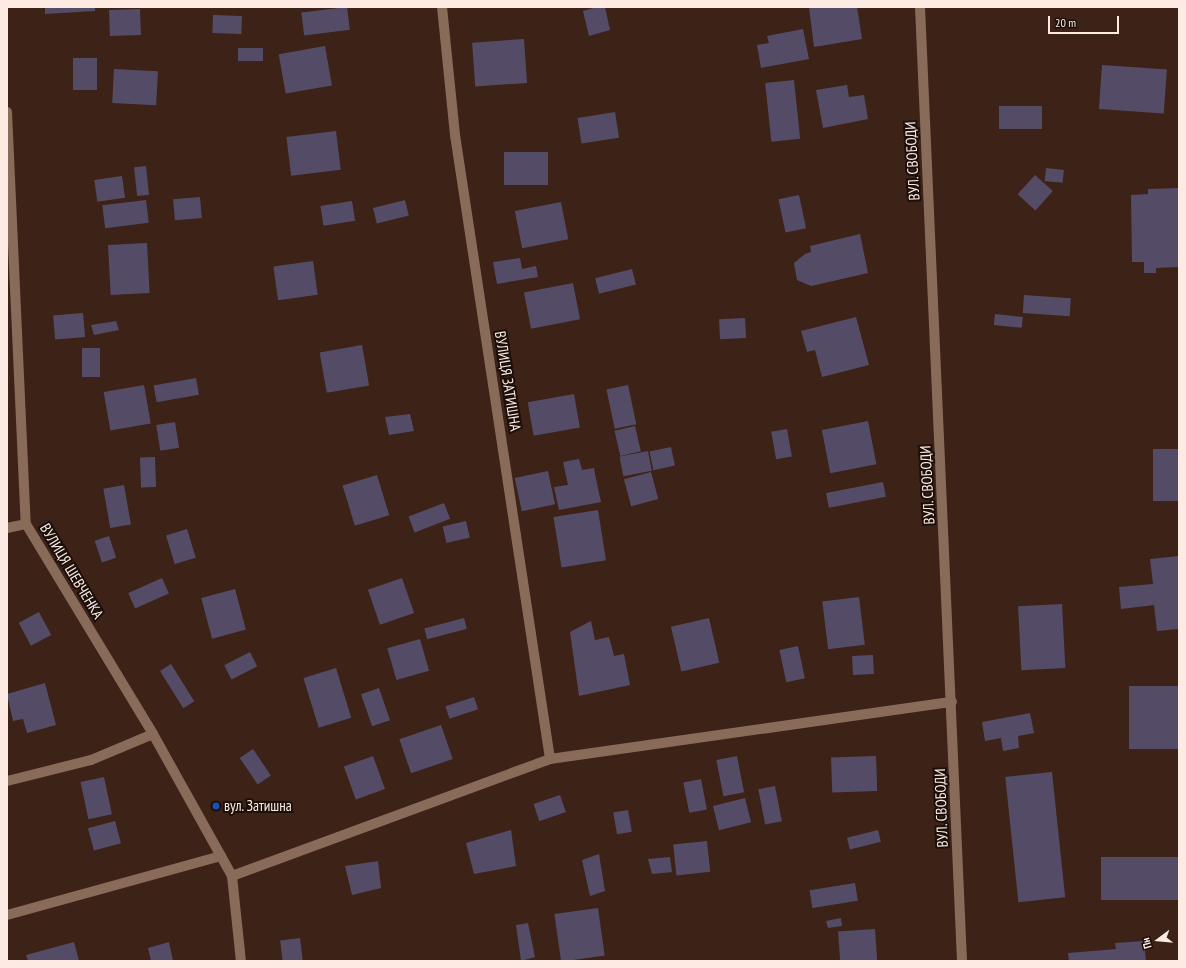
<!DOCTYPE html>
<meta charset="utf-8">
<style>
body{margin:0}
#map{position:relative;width:1186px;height:968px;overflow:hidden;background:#3d2217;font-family:"PT Sans Narrow",sans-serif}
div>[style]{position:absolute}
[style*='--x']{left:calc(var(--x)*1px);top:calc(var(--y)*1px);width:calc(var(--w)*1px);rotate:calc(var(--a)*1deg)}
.building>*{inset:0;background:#544c67;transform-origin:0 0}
.minor>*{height:10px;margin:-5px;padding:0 5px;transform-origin:5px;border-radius:5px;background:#896b59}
.dots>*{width:11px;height:11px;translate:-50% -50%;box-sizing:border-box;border:2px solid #1b0f0a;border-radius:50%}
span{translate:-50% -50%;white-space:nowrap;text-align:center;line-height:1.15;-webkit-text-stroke:4px #1b0f0a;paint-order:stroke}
.street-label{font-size:15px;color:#fdeae3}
.poi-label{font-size:15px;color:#fdeae3}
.left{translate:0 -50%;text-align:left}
.frame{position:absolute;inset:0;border:8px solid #fdeae3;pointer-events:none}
.north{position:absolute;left:1138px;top:920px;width:40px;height:40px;-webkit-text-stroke:3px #1b0f0a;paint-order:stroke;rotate:254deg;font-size:11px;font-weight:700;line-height:16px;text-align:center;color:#fdeae3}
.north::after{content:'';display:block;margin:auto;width:14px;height:18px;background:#fdeae3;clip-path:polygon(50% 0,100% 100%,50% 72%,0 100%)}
.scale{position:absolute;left:1048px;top:16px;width:71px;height:18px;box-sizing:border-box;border:2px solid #fdeae3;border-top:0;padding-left:5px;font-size:12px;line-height:14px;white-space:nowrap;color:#fdeae3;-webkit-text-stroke:3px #1b0f0a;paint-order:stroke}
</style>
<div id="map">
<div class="building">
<i style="clip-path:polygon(45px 7px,95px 7px,95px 11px,45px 14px)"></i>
<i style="left:347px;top:7px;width:23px;height:46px;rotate:83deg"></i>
<i style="clip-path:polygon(597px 7px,605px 7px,610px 30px,589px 36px,583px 11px)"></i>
<i style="clip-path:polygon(809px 7px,857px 7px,862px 39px,814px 47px)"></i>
<i style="left:140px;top:9px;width:26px;height:31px;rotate:88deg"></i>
<i style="left:213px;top:15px;width:29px;height:18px;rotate:2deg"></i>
<i style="clip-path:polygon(803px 29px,809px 59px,761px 68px,757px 45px,769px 43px,767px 36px)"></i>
<i style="left:524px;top:39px;width:44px;height:52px;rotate:86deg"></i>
<i style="left:325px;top:46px;width:40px;height:47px;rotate:80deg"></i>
<i style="left:263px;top:48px;width:13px;height:25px;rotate:90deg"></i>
<i style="left:73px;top:58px;width:24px;height:32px"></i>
<i style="left:1102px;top:65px;width:65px;height:44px;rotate:4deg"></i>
<i style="left:114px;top:69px;width:44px;height:34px;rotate:3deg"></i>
<i style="left:794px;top:80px;width:59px;height:29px;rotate:84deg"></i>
<i style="clip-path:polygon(847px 85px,849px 97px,864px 95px,868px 119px,823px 128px,816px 90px)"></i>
<i style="left:999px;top:106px;width:43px;height:23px"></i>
<i style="left:615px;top:112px;width:26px;height:38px;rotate:81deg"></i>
<i style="left:336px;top:131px;width:39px;height:50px;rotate:83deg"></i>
<i style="left:504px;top:152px;width:44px;height:33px"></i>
<i style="left:146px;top:166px;width:29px;height:12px;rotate:84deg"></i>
<i style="left:1046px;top:168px;width:18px;height:13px;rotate:6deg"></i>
<i style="left:1035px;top:175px;width:24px;height:26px;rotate:42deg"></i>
<i style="left:122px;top:176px;width:22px;height:28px;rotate:82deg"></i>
<i style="clip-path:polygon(1179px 188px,1179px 267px,1156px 268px,1156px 273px,1144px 273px,1144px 262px,1132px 262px,1131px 195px,1148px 194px,1148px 189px)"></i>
<i style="left:799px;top:195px;width:34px;height:21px;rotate:78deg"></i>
<i style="left:200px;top:197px;width:21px;height:27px;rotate:85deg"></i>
<i style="left:146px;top:200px;width:23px;height:44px;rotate:83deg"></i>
<i style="left:405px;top:200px;width:16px;height:33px;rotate:76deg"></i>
<i style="left:352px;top:201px;width:20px;height:32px;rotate:81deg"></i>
<i style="left:561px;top:202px;width:38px;height:47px;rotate:79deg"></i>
<i style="clip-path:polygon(860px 234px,868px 273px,811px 286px,797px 280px,794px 263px,805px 254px,811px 252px,810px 246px)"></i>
<i style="left:147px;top:243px;width:50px;height:39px;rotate:87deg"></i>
<i style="clip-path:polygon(520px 258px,522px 269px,536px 266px,538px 277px,497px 284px,493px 262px)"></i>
<i style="left:313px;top:261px;width:34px;height:40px;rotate:82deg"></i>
<i style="left:632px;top:269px;width:16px;height:38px;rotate:76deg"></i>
<i style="left:573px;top:283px;width:37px;height:50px;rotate:79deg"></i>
<i style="left:1024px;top:295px;width:47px;height:18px;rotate:4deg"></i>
<i style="left:83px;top:313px;width:24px;height:30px;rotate:85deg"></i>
<i style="left:995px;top:314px;width:28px;height:11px;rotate:6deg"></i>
<i style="clip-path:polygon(856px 317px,869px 365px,822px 377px,815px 350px,807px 352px,801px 331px)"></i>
<i style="left:745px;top:318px;width:20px;height:26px;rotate:87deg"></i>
<i style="clip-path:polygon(116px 321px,119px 330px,94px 335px,91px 325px)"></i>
<i style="left:362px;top:345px;width:41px;height:43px;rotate:80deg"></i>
<i style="left:82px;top:348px;width:18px;height:29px"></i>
<i style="left:196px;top:378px;width:17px;height:43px;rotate:80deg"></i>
<i style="left:144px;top:385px;width:39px;height:41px;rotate:80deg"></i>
<i style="left:628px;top:385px;width:40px;height:22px;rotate:78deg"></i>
<i style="left:574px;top:394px;width:34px;height:47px;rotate:80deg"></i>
<i style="clip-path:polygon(410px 414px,414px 431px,389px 435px,385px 417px)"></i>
<i style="left:868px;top:421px;width:44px;height:47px;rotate:79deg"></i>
<i style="left:175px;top:422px;width:26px;height:19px;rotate:81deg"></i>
<i style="left:635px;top:426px;width:26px;height:21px;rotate:77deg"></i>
<i style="left:787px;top:429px;width:28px;height:16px;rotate:80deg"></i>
<i style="left:671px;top:447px;width:19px;height:22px;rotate:78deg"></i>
<i style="left:1153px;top:449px;width:26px;height:52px"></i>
<i style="left:648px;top:451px;width:20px;height:29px;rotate:79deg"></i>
<i style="left:155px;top:457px;width:30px;height:15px;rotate:88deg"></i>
<i style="clip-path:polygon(579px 459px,582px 470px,594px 468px,596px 479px,579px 483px,596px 479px,601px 502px,559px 510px,554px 487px,568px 485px,563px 462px)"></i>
<i style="left:548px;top:471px;width:34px;height:34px;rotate:78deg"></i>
<i style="left:651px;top:472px;width:28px;height:28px;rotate:75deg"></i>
<i style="left:377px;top:475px;width:42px;height:36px;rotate:73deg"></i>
<i style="left:883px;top:482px;width:15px;height:58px;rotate:79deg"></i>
<i style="left:124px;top:485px;width:40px;height:21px;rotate:80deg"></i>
<i style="left:444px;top:503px;width:17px;height:38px;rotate:69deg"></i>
<i style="left:598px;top:510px;width:51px;height:45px;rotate:81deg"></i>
<i style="left:466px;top:521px;width:17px;height:24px;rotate:77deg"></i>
<i style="left:187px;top:529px;width:30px;height:22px;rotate:73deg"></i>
<i style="left:109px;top:536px;width:23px;height:15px;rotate:72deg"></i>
<i style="clip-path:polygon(1179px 556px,1179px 629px,1157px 631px,1154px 605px,1121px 609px,1119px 587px,1153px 584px,1150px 559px)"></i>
<i style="left:162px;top:578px;width:17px;height:37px;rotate:66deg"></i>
<i style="left:402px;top:578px;width:37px;height:36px;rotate:71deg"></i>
<i style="left:235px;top:589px;width:42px;height:35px;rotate:75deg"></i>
<i style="left:859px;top:597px;width:48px;height:37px;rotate:83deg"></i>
<i style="left:1062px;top:604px;width:64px;height:44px;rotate:87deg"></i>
<i style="left:39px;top:612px;width:26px;height:23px;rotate:62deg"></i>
<i style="left:464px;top:618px;width:11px;height:41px;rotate:75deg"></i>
<i style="left:709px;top:618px;width:46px;height:39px;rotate:77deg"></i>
<i style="clip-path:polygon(591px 621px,595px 640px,609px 637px,614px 656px,624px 654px,630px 685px,579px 696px,570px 632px)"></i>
<i style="left:420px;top:639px;width:33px;height:34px;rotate:74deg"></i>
<i style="left:798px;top:646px;width:33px;height:19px;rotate:78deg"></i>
<i style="left:250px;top:652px;width:16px;height:29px;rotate:63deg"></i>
<i style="left:873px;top:655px;width:19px;height:21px;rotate:87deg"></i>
<i style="left:171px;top:664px;width:44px;height:13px;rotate:58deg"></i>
<i style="left:336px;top:668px;width:52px;height:34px;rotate:73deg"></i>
<i style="clip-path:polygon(45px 683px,56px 725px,27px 733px,23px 719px,13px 721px,7px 694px)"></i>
<i style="left:1179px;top:686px;width:63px;height:50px;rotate:90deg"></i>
<i style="left:379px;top:688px;width:34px;height:19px;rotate:71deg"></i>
<i style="left:474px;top:697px;width:13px;height:30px;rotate:72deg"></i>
<i style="clip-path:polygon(1030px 713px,1034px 733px,1018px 736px,1019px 748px,1003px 751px,1001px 738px,985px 741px,982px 722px)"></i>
<i style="left:441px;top:725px;width:36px;height:44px;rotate:71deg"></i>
<i style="left:253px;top:749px;width:32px;height:16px;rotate:56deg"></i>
<i style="left:373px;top:756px;width:35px;height:31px;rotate:70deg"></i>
<i style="left:737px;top:756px;width:37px;height:21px;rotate:79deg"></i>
<i style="left:876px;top:756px;width:35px;height:45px;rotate:88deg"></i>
<i style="left:1052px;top:772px;width:126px;height:47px;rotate:84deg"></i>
<i style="left:104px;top:777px;width:38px;height:24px;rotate:78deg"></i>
<i style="left:701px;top:779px;width:31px;height:18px;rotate:79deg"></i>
<i style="left:775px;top:786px;width:36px;height:17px;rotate:79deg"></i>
<i style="left:560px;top:795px;width:18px;height:28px;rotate:71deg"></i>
<i style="left:745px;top:798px;width:25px;height:33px;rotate:76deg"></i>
<i style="left:628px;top:810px;width:22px;height:15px;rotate:80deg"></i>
<i style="left:115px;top:821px;width:23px;height:28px;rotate:75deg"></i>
<i style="clip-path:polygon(511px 830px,516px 866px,474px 874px,466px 843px)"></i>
<i style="left:878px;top:830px;width:12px;height:32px;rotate:76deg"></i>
<i style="left:707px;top:841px;width:31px;height:34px;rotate:84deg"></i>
<i style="clip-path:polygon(599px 854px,605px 891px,590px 896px,582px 860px)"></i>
<i style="clip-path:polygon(670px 857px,672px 872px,652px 874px,648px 859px)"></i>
<i style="left:1179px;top:857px;width:43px;height:78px;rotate:90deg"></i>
<i style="clip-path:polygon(378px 861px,381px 888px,352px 895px,345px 866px)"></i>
<i style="left:855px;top:883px;width:18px;height:46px;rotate:81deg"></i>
<i style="left:598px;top:908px;width:48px;height:44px;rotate:82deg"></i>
<i style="clip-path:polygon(841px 918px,842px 926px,828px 928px,826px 921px)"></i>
<i style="clip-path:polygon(528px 923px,535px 957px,521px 961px,516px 925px)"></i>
<i style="left:875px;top:929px;width:32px;height:37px;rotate:86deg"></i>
<i style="left:300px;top:938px;width:23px;height:20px;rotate:83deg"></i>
<i style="clip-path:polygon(1144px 941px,1146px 961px,1069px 961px,1068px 953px,1116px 949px,1115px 943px)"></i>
<i style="clip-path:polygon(74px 942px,79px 961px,28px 961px,26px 955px)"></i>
<i style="clip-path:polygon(169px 942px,173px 961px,151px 961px,148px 948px)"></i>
</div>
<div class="minor">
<i style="--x:442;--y:7;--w:129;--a:84.2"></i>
<i style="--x:455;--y:135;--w:631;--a:81.34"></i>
<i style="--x:920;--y:7;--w:955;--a:87.48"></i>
<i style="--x:7;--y:112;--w:412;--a:87.4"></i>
<i style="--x:26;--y:524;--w:245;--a:58.8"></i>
<i style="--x:153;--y:734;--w:162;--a:60.9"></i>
<i style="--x:232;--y:876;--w:85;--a:84"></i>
<i style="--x:7;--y:528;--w:19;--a:-12"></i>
<i style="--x:7;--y:781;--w:87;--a:-14"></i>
<i style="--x:91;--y:760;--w:67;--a:-22.8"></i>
<i style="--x:232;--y:876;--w:339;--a:-20.2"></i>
<i style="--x:550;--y:759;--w:406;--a:-8.1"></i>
<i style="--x:7;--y:915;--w:222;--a:-15.4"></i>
</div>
<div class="dots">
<i style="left:216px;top:806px;background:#1a4fb4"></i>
</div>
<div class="street-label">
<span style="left:912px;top:161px;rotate:-93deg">ВУЛ. СВОБОДИ</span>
<span style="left:508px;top:381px;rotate:81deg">ВУЛИЦЯ ЗАТИШНА</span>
<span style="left:927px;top:485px;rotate:-93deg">ВУЛ. СВОБОДИ</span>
<span style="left:72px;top:571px;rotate:59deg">ВУЛИЦЯ ШЕВЧЕНКА</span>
<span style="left:941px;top:808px;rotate:-92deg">ВУЛ. СВОБОДИ</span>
</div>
<div class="poi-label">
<span class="left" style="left:224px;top:806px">вул. Затишна</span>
</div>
<div class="frame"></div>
<div class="north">Пн</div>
<div class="scale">20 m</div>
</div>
